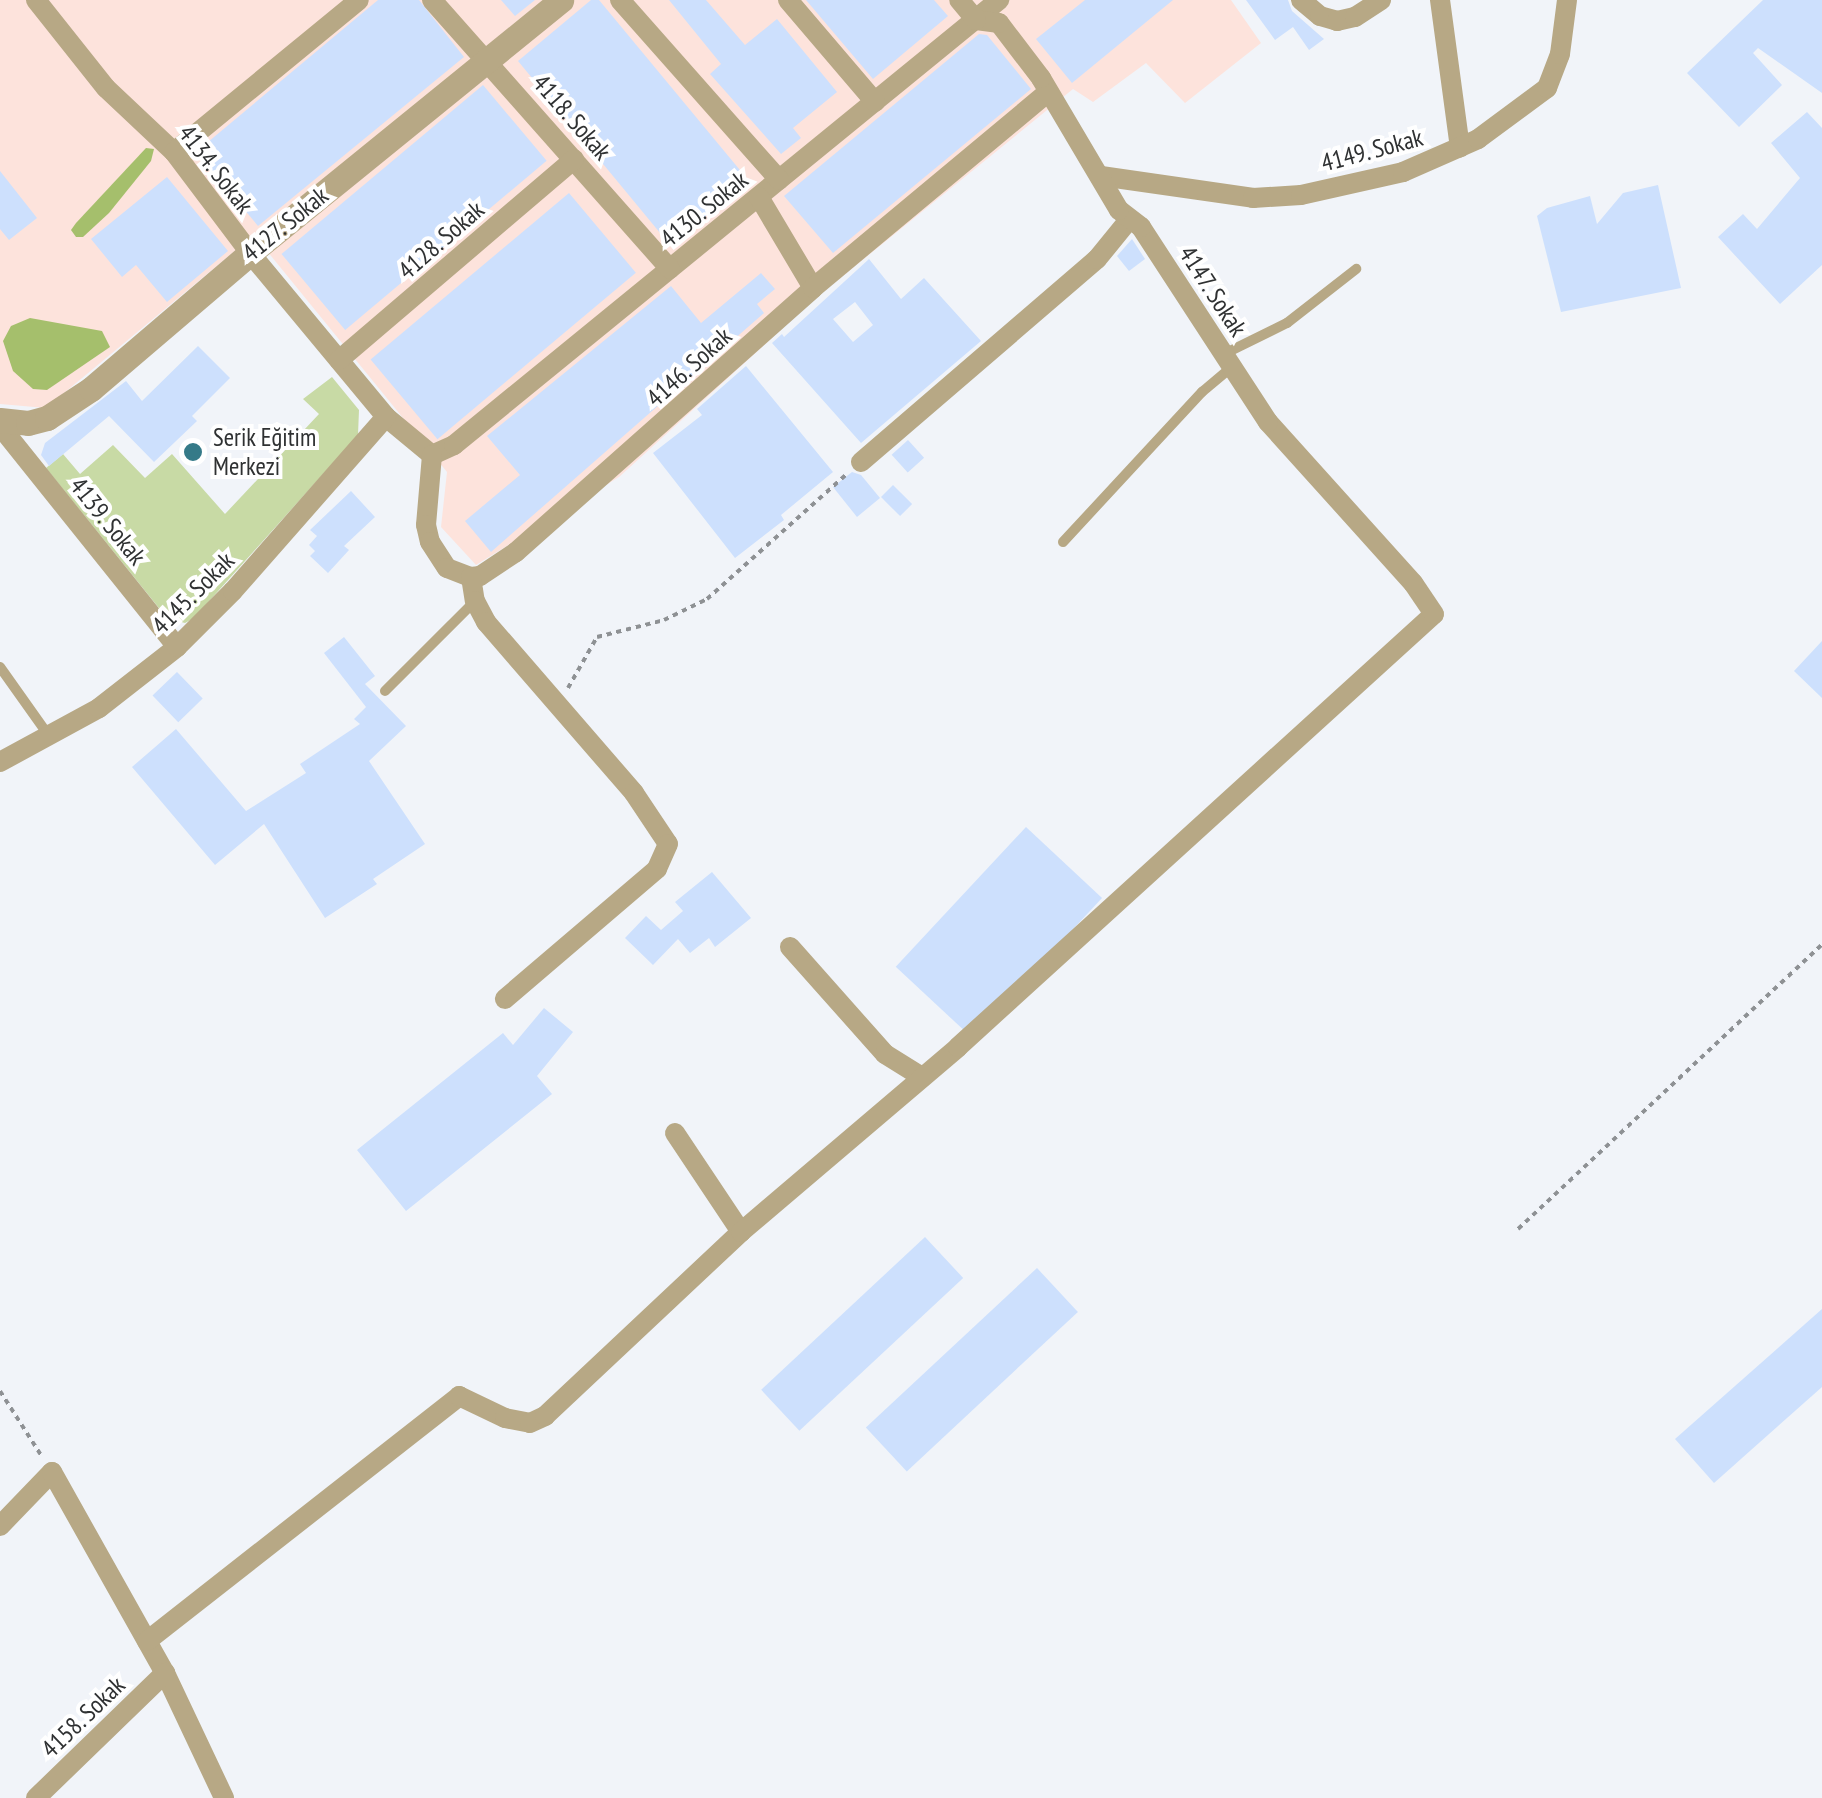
<!DOCTYPE html>
<meta charset="utf-8">
<style>
body{margin:0}
#map{position:relative;width:1822px;height:1798px;overflow:hidden;background:#f1f4f9;font-family:"PT Sans Narrow",sans-serif}
div>[style]{position:absolute}
[style*='--x']{left:calc(var(--x)*1px);top:calc(var(--y)*1px);width:calc(var(--w)*1px);rotate:calc(var(--a)*1deg)}
.industrial>*{inset:0;background:#fde3dc}
.green>*{inset:0;background:#c8daa5}
.forest>*{inset:0;background:#a5bf6c}
.building>*{inset:0;background:#cde0fd;transform-origin:0 0}
.path>*{height:4px;margin-top:-2px;transform-origin:0;background:repeating-linear-gradient(90deg,#8e9194 0 5px,transparent 0 10px)}
.service>*{height:10px;margin:-5px;padding:0 5px;transform-origin:5px;border-radius:5px;background:#b7a885}
.minor>*{height:20px;margin:-10px;padding:0 10px;transform-origin:10px;border-radius:10px;background:#b7a885}
.tertiary>*{height:25px;margin:-12.5px;padding:0 12.5px;transform-origin:12.5px;border-radius:12.5px;background:#b7a885}
.dots>*{width:28px;height:28px;translate:-50% -50%;box-sizing:border-box;border:5px solid #fff;border-radius:50%}
span{translate:-50% -50%;white-space:nowrap;text-align:center;line-height:1.15;-webkit-text-stroke:8px #fff;paint-order:stroke}
.street-label{font-size:25px;color:#2f3132}
.poi-label{font-size:25px;color:#2f3132}
.left{translate:0 -50%;text-align:left}
</style>
<div id="map">
<div class="industrial">
<i style="clip-path:polygon(0 0,1231px 0,1261px 43px,1185px 103px,1146px 63px,1093px 102px,1073px 89px,817px 297px,619px 477px,476px 565px,441px 527px,447px 472px,254px 235px,46px 408px,0 404px)"></i>
</div>
<div class="green">
<i style="clip-path:polygon(332px 377px,359px 410px,358px 435px,194px 618px,185px 623px,167px 618px,46px 468px,63px 454px,80px 474px,113px 445px,145px 478px,172px 454px,225px 514px,319px 414px,303px 399px)"></i>
</div>
<div class="forest">
<i style="clip-path:polygon(146px 148px,154px 149px,151px 161px,109px 213px,83px 237px,76px 237px,71px 230px,76px 223px)"></i>
<i style="clip-path:polygon(30px 318px,102px 331px,110px 347px,47px 390px,33px 389px,13px 371px,3px 341px,11px 326px)"></i>
</div>
<div class="building">
<i style="clip-path:polygon(378px 0,419px 0,464px 57px,258px 226px,196px 152px)"></i>
<i style="clip-path:polygon(501px 0,535px 0,515px 16px)"></i>
<i style="clip-path:polygon(591px 0,599px 0,749px 181px,670px 245px,518px 61px)"></i>
<i style="clip-path:polygon(669px 0,706px 0,745px 45px,777px 19px,837px 92px,793px 128px,801px 138px,781px 154px,710px 74px,721px 64px)"></i>
<i style="clip-path:polygon(806px 0,934px 0,948px 16px,873px 79px)"></i>
<i style="clip-path:polygon(1085px 0,1173px 0,1072px 83px,1036px 39px)"></i>
<i style="clip-path:polygon(1246px 0,1288px 0,1292px 11px,1324px 39px,1309px 50px,1293px 27px,1275px 40px)"></i>
<i style="clip-path:polygon(1763px 0,1822px 0,1822px 93px,1758px 48px,1753px 53px,1782px 85px,1739px 127px,1687px 73px)"></i>
<i style="clip-path:polygon(979px 34px,987px 35px,1031px 89px,833px 253px,784px 196px)"></i>
<i style="left:483px;top:85px;width:99px;height:263px;rotate:50deg"></i>
<i style="clip-path:polygon(1807px 112px,1822px 128px,1822px 265px,1780px 304px,1718px 237px,1743px 214px,1757px 229px,1800px 178px,1771px 143px)"></i>
<i style="clip-path:polygon(0 171px,37px 218px,9px 240px,0 229px)"></i>
<i style="clip-path:polygon(167px 177px,228px 251px,167px 302px,136px 265px,122px 277px,91px 239px)"></i>
<i style="clip-path:polygon(1658px 185px,1681px 288px,1561px 312px,1537px 216px,1547px 208px,1590px 196px,1597px 224px,1623px 193px)"></i>
<i style="left:569px;top:193px;width:104px;height:259px;rotate:50deg"></i>
<i style="clip-path:polygon(1132px 239px,1145px 259px,1129px 271px,1117px 256px)"></i>
<i style="clip-path:polygon(evenodd,869px 259px,901px 299px,924px 278px,981px 341px,861px 443px,772px 343px,782px 334px,784px 337px,869px 259px,855px 302px,873px 325px,853px 342px,833px 319px,855px 302px)"></i>
<i style="clip-path:polygon(761px 273px,775px 289px,757px 304px,764px 313px,491px 552px,465px 521px,520px 475px,487px 436px,671px 286px,701px 323px)"></i>
<i style="clip-path:polygon(198px 346px,230px 378px,192px 416px,197px 421px,154px 462px,109px 416px,49px 466px,41px 455px,45px 443px,126px 381px,142px 401px)"></i>
<i style="clip-path:polygon(746px 366px,833px 472px,781px 515px,784px 520px,735px 558px,653px 453px,702px 415px,697px 409px)"></i>
<i style="left:908px;top:440px;width:24px;height:22px;rotate:48deg"></i>
<i style="clip-path:polygon(852px 472px,861px 475px,880px 498px,857px 517px,833px 487px)"></i>
<i style="left:893px;top:485px;width:27px;height:17px;rotate:45deg"></i>
<i style="clip-path:polygon(351px 491px,375px 517px,344px 546px,349px 550px,328px 573px,310px 556px,315px 551px,309px 545px,317px 536px,310px 530px)"></i>
<i style="clip-path:polygon(344px 637px,375px 676px,365px 684px,406px 726px,369px 761px,425px 844px,373px 879px,377px 884px,325px 918px,264px 824px,215px 865px,132px 767px,176px 729px,246px 811px,306px 773px,300px 764px,360px 724px,354px 719px,366px 707px,324px 653px)"></i>
<i style="clip-path:polygon(1822px 641px,1822px 698px,1794px 671px)"></i>
<i style="left:177px;top:672px;width:37px;height:34px;rotate:46deg"></i>
<i style="left:1026px;top:827px;width:104px;height:191px;rotate:43deg"></i>
<i style="clip-path:polygon(712px 872px,751px 918px,715px 947px,709px 938px,690px 953px,678px 939px,653px 965px,625px 938px,646px 916px,661px 930px,683px 911px,675px 902px)"></i>
<i style="clip-path:polygon(544px 1008px,573px 1032px,537px 1076px,552px 1094px,406px 1211px,357px 1150px,503px 1033px,513px 1045px)"></i>
<i style="left:925px;top:1237px;width:56px;height:224px;rotate:47deg"></i>
<i style="left:1037px;top:1268px;width:60px;height:234px;rotate:47deg"></i>
<i style="clip-path:polygon(1822px 1309px,1822px 1387px,1714px 1483px,1675px 1439px)"></i>
</div>
<div class="path">
<i style="--x:568;--y:688;--w:59;--a:-60.4"></i>
<i style="--x:597;--y:637;--w:69;--a:-14.2"></i>
<i style="--x:664;--y:620;--w:48;--a:-26"></i>
<i style="--x:707;--y:599;--w:189;--a:-41.8"></i>
<i style="--x:1518;--y:1229;--w:416;--a:-43.1"></i>
<i style="--x:0;--y:1391;--w:76;--a:57.4"></i>
</div>
<div class="service">
<i style="--x:1224;--y:354;--w:70;--a:-26.2"></i>
<i style="--x:1287;--y:323;--w:88;--a:-38"></i>
<i style="--x:1063;--y:542;--w:205;--a:-47.2"></i>
<i style="--x:1202;--y:392;--w:39;--a:-40"></i>
<i style="--x:0;--y:667;--w:85;--a:54.6"></i>
<i style="--x:385;--y:691;--w:127;--a:-45"></i>
</div>
<div class="minor">
<i style="--x:36;--y:0;--w:112;--a:51.5"></i>
<i style="--x:106;--y:88;--w:93;--a:43.3"></i>
<i style="--x:174;--y:152;--w:126;--a:53"></i>
<i style="--x:250;--y:253;--w:213;--a:50.3"></i>
<i style="--x:386;--y:417;--w:60;--a:39.6"></i>
<i style="--x:432;--y:455;--w:24;--a:-24"></i>
<i style="--x:454;--y:445;--w:704;--a:-39.23"></i>
<i style="--x:432;--y:0;--w:359;--a:48.5"></i>
<i style="--x:620;--y:0;--w:240;--a:48.5"></i>
<i style="--x:788;--y:0;--w:134;--a:49.5"></i>
<i style="--x:1301;--y:0;--w:25;--a:40"></i>
<i style="--x:1320;--y:16;--w:18;--a:16"></i>
<i style="--x:1337;--y:21;--w:18;--a:-13"></i>
<i style="--x:1355;--y:17;--w:31;--a:-33"></i>
<i style="--x:1440;--y:0;--w:149;--a:82.3"></i>
<i style="--x:174;--y:152;--w:239;--a:-39.4"></i>
<i style="--x:1101;--y:176;--w:154;--a:8.2"></i>
<i style="--x:1253;--y:198;--w:48;--a:-3.6"></i>
<i style="--x:1301;--y:195;--w:105;--a:-12.7"></i>
<i style="--x:1403;--y:172;--w:82;--a:-23.7"></i>
<i style="--x:1478;--y:139;--w:86;--a:-36.5"></i>
<i style="--x:1547;--y:88;--w:36;--a:-69"></i>
<i style="--x:1560;--y:54;--w:54;--a:-82.6"></i>
<i style="--x:759;--y:197;--w:106;--a:59.3"></i>
<i style="--x:339;--y:360;--w:309;--a:-40.5"></i>
<i style="--x:0;--y:426;--w:283;--a:51.3"></i>
<i style="--x:432;--y:455;--w:70;--a:94.9"></i>
<i style="--x:426;--y:525;--w:17;--a:77"></i>
<i style="--x:430;--y:542;--w:31;--a:57"></i>
<i style="--x:447;--y:568;--w:26;--a:21"></i>
<i style="--x:471;--y:577;--w:9;--a:-6"></i>
<i style="--x:480;--y:576;--w:43;--a:-33.7"></i>
<i style="--x:516;--y:552;--w:397;--a:-41.6"></i>
<i style="--x:813;--y:288;--w:303;--a:-39.8"></i>
<i style="--x:861;--y:462;--w:311;--a:-40.7"></i>
<i style="--x:1097;--y:259;--w:49;--a:-50.8"></i>
<i style="--x:471;--y:577;--w:24;--a:81"></i>
<i style="--x:475;--y:601;--w:24;--a:62"></i>
<i style="--x:486;--y:622;--w:226;--a:49.1"></i>
<i style="--x:634;--y:793;--w:61;--a:56.3"></i>
<i style="--x:668;--y:844;--w:27;--a:114"></i>
<i style="--x:657;--y:869;--w:200;--a:139.5"></i>
<i style="--x:0;--y:762;--w:113;--a:-28.6"></i>
<i style="--x:99;--y:708;--w:99;--a:-38"></i>
<i style="--x:177;--y:647;--w:79;--a:-45"></i>
<i style="--x:233;--y:591;--w:232;--a:-48.7"></i>
<i style="--x:790;--y:947;--w:143;--a:48.4"></i>
<i style="--x:885;--y:1054;--w:44;--a:31.9"></i>
<i style="--x:675;--y:1133;--w:119;--a:56.3"></i>
<i style="--x:0;--y:1526;--w:75;--a:-46.1"></i>
<i style="--x:52;--y:1472;--w:231;--a:60.7"></i>
<i style="--x:165;--y:1673;--w:138;--a:64.7"></i>
<i style="--x:147;--y:1641;--w:397;--a:-38.1"></i>
<i style="--x:459;--y:1396;--w:51;--a:25.6"></i>
<i style="--x:505;--y:1418;--w:25;--a:11"></i>
<i style="--x:530;--y:1423;--w:17;--a:-25"></i>
<i style="--x:545;--y:1416;--w:269;--a:-43.2"></i>
<i style="--x:741;--y:1232;--w:285;--a:-40.4"></i>
<i style="--x:958;--y:1047;--w:643;--a:-42.29"></i>
<i style="--x:1434;--y:614;--w:37;--a:-124"></i>
<i style="--x:1413;--y:583;--w:217;--a:-132"></i>
<i style="--x:1268;--y:422;--w:233;--a:-123.1"></i>
<i style="--x:1141;--y:227;--w:28;--a:-142"></i>
<i style="--x:1119;--y:210;--w:153;--a:-120.6"></i>
<i style="--x:1041;--y:78;--w:69;--a:-127.4"></i>
<i style="--x:999;--y:23;--w:23;--a:-173"></i>
<i style="--x:976;--y:20;--w:26;--a:-130"></i>
<i style="--x:36;--y:1798;--w:180;--a:-44.1"></i>
</div>
<div class="tertiary">
<i style="--x:0;--y:420;--w:28;--a:6"></i>
<i style="--x:28;--y:423;--w:20;--a:-15"></i>
<i style="--x:47;--y:418;--w:53;--a:-33.4"></i>
<i style="--x:91;--y:389;--w:209;--a:-40.5"></i>
<i style="--x:250;--y:253;--w:401;--a:-39.1"></i>
</div>
<div class="dots">
<i style="left:193px;top:452px;background:#357a88"></i>
</div>
<div class="street-label">
<span style="left:572px;top:117px;rotate:49deg">4118. Sokak</span>
<span style="left:1372px;top:150px;rotate:-15deg">4149. Sokak</span>
<span style="left:216px;top:169px;rotate:52deg">4134. Sokak</span>
<span style="left:704px;top:209px;rotate:-39deg">4130. Sokak</span>
<span style="left:285px;top:224px;rotate:-39deg">4127. Sokak</span>
<span style="left:441px;top:240px;rotate:-41deg">4128. Sokak</span>
<span style="left:1213px;top:291px;rotate:57deg">4147. Sokak</span>
<span style="left:689px;top:367px;rotate:-42deg">4146. Sokak</span>
<span style="left:108px;top:521px;rotate:51deg">4139. Sokak</span>
<span style="left:193px;top:593px;rotate:-45deg">4145. Sokak</span>
<span style="left:83px;top:1717px;rotate:-44deg">4158. Sokak</span>
</div>
<div class="poi-label">
<span class="left" style="left:213px;top:452px">Serik Eğitim<br>Merkezi</span>
</div>
</div>
